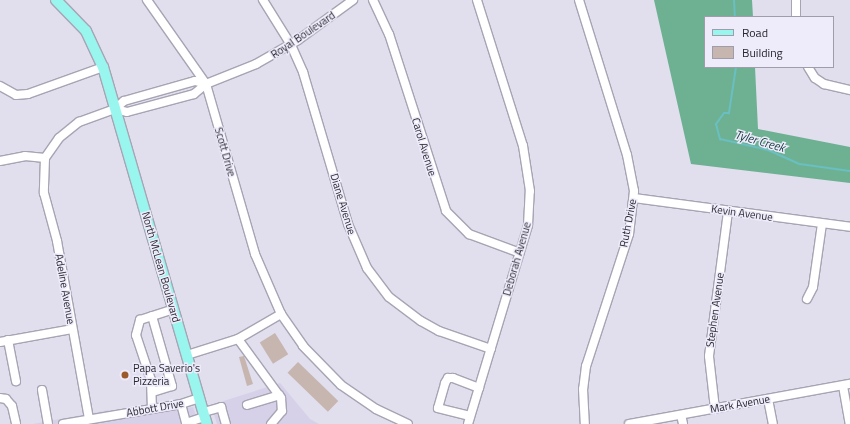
<!DOCTYPE html>
<style>
body{margin:0}
#map{position:relative;width:850px;height:424px;overflow:hidden;background:#e1deee;font-family:"Titillium Web",sans-serif}
div>[style]{position:absolute}
[style*='--x']{left:calc(var(--x)*1px);top:calc(var(--y)*1px);width:calc(var(--w)*1px);rotate:calc(var(--a)*1deg)}
.built>*{inset:0;background:#d6d1e8}
.forest>*{inset:0;background:#6eb192}
.stream>*{height:2px;margin:-1px;padding:0 1px;transform-origin:1px;border-radius:1px;background:#69bfc1}
.building>*{inset:0;background:#c7b6af;transform-origin:0 0}
.roads{filter:drop-shadow(1px 0 #a7a4b3) drop-shadow(-1px 0 #a7a4b3) drop-shadow(0 1px #a7a4b3) drop-shadow(0 -1px #a7a4b3)}
.minor>*{height:8px;margin:-4px;padding:0 4px;transform-origin:4px;border-radius:4px;background:#fff}
.major>*{height:10px;margin:-5px;padding:0 5px;transform-origin:5px;border-radius:5px;background:#99f6ef}
.dots>*{width:11px;height:11px;translate:-50% -50%;box-sizing:border-box;border:2px solid #eeebfb;border-radius:50%}
span{translate:-50% -50%;white-space:nowrap;text-align:center;line-height:1.15;-webkit-text-stroke:3px #eeebfb;paint-order:stroke}
.street-label{font-size:11px;color:#29282e}
.poi-label{font-size:11px;color:#29282e}
.left{translate:0 -50%;text-align:left}
.water-label{font-size:12px;color:#133c3d;font-style:italic}
.legend{position:absolute;left:704px;top:16px;width:130px;height:52px;box-sizing:border-box;background:#eeebfb;border:1px solid #9f9da9;margin:0;padding:5px 7px;list-style:none;font-size:12px;color:#29282e}
.legend li{display:flex;align-items:center;gap:8px;height:20px}
.legend b{width:20px;border:1px solid #9f9da9}
</style>
<div id="map">
<div class="built">
<i style="clip-path:polygon(280px 383px,310px 419px,319px 424px,217px 424px,211px 405px)"></i>
<i style="clip-path:polygon(193px 407px,199px 424px,33px 424px,109px 410px,111px 421px)"></i>
</div>
<div class="forest">
<i style="clip-path:polygon(654px 0,752px 0,753px 17px,705px 17px,705px 67px,755px 67px,758px 129px,850px 147px,850px 183px,691px 164px)"></i>
</div>
<div class="stream">
<i style="--x:734;--y:0;--w:17;--a:87"></i>
<i style="--x:736;--y:67;--w:47;--a:98.7"></i>
<i style="--x:729;--y:113;--w:5;--a:180"></i>
<i style="--x:724;--y:113;--w:14;--a:126"></i>
<i style="--x:716;--y:124;--w:16;--a:75"></i>
<i style="--x:720;--y:139;--w:49;--a:12.9"></i>
<i style="--x:768;--y:150;--w:35;--a:24"></i>
<i style="--x:800;--y:164;--w:50;--a:8"></i>
</div>
<div class="building">
<i style="left:275px;top:333px;width:25px;height:18px;rotate:58deg"></i>
<i style="clip-path:polygon(244px 356px,253px 384px,247px 386px,239px 357px)"></i>
<i style="left:298px;top:362px;width:56px;height:15px;rotate:44deg"></i>
</div>
<div class="roads">
<div class="minor">
<i style="--x:147;--y:0;--w:103;--a:54.9"></i>
<i style="--x:206;--y:84;--w:177;--a:73.9"></i>
<i style="--x:255;--y:254;--w:65;--a:66.6"></i>
<i style="--x:281;--y:314;--w:39;--a:55"></i>
<i style="--x:303;--y:346;--w:54;--a:45.7"></i>
<i style="--x:341;--y:385;--w:42;--a:34.4"></i>
<i style="--x:376;--y:409;--w:35;--a:25"></i>
<i style="--x:263;--y:0;--w:53;--a:58.1"></i>
<i style="--x:291;--y:45;--w:30;--a:66"></i>
<i style="--x:303;--y:72;--w:159;--a:73.5"></i>
<i style="--x:348;--y:224;--w:48;--a:66.6"></i>
<i style="--x:367;--y:268;--w:36;--a:53"></i>
<i style="--x:389;--y:297;--w:40;--a:37"></i>
<i style="--x:421;--y:321;--w:21;--a:29"></i>
<i style="--x:439;--y:331;--w:55;--a:19.1"></i>
<i style="--x:373;--y:0;--w:38;--a:65"></i>
<i style="--x:389;--y:34;--w:186;--a:72.1"></i>
<i style="--x:446;--y:211;--w:33;--a:45"></i>
<i style="--x:469;--y:234;--w:54;--a:20.4"></i>
<i style="--x:579;--y:0;--w:162;--a:72.8"></i>
<i style="--x:627;--y:155;--w:37;--a:79"></i>
<i style="--x:634;--y:191;--w:43;--a:96.6"></i>
<i style="--x:629;--y:234;--w:139;--a:108"></i>
<i style="--x:586;--y:366;--w:23;--a:97"></i>
<i style="--x:583;--y:389;--w:35;--a:87"></i>
<i style="--x:796;--y:17;--w:17;--a:-90"></i>
<i style="--x:808;--y:67;--w:13;--a:58"></i>
<i style="--x:815;--y:78;--w:11;--a:34"></i>
<i style="--x:824;--y:84;--w:27;--a:13"></i>
<i style="--x:0;--y:86;--w:18;--a:29"></i>
<i style="--x:16;--y:95;--w:12;--a:-5"></i>
<i style="--x:28;--y:94;--w:80;--a:-19.8"></i>
<i style="--x:115;--y:109;--w:12;--a:14"></i>
<i style="--x:127;--y:112;--w:69;--a:-15"></i>
<i style="--x:194;--y:94;--w:16;--a:-40"></i>
<i style="--x:45;--y:158;--w:35;--a:92"></i>
<i style="--x:44;--y:193;--w:50;--a:74.8"></i>
<i style="--x:57;--y:241;--w:181;--a:79.8"></i>
<i style="--x:0;--y:161;--w:25;--a:-11"></i>
<i style="--x:25;--y:156;--w:20;--a:6"></i>
<i style="--x:45;--y:158;--w:24;--a:-55"></i>
<i style="--x:59;--y:138;--w:26;--a:-39"></i>
<i style="--x:79;--y:122;--w:38;--a:-20"></i>
<i style="--x:115;--y:109;--w:12;--a:-42"></i>
<i style="--x:124;--y:101;--w:74;--a:-15.7"></i>
<i style="--x:195;--y:81;--w:11;--a:15"></i>
<i style="--x:206;--y:84;--w:54;--a:-21.8"></i>
<i style="--x:256;--y:64;--w:48;--a:-29.7"></i>
<i style="--x:298;--y:40;--w:68;--a:-36"></i>
<i style="--x:634;--y:198;--w:218;--a:7.6"></i>
<i style="--x:807;--y:299;--w:13;--a:-63"></i>
<i style="--x:813;--y:287;--w:64;--a:-81.9"></i>
<i style="--x:152;--y:316;--w:73;--a:74.1"></i>
<i style="--x:172;--y:386;--w:21;--a:163"></i>
<i style="--x:238;--y:339;--w:73;--a:53.9"></i>
<i style="--x:281;--y:398;--w:13;--a:86"></i>
<i style="--x:282;--y:411;--w:17;--a:130"></i>
<i style="--x:8;--y:340;--w:42;--a:79"></i>
<i style="--x:0;--y:342;--w:73;--a:-10.2"></i>
<i style="--x:187;--y:355;--w:53;--a:-17.4"></i>
<i style="--x:238;--y:339;--w:50;--a:-30.2"></i>
<i style="--x:843;--y:386;--w:39;--a:80"></i>
<i style="--x:42;--y:390;--w:35;--a:80"></i>
<i style="--x:0;--y:398;--w:6;--a:9"></i>
<i style="--x:6;--y:399;--w:9;--a:49"></i>
<i style="--x:12;--y:406;--w:18;--a:77"></i>
<i style="--x:768;--y:399;--w:25;--a:79"></i>
<i style="--x:181;--y:404;--w:20;--a:75"></i>
<i style="--x:186;--y:423;--w:20;--a:-18"></i>
<i style="--x:247;--y:405;--w:34;--a:-17"></i>
<i style="--x:152;--y:409;--w:29;--a:-92"></i>
<i style="--x:151;--y:380;--w:47;--a:-108.4"></i>
<i style="--x:136;--y:335;--w:16;--a:-75"></i>
<i style="--x:140;--y:320;--w:35;--a:-18"></i>
<i style="--x:715;--y:409;--w:53;--a:-96.5"></i>
<i style="--x:709;--y:356;--w:145;--a:-82.5"></i>
<i style="--x:204;--y:412;--w:18;--a:-16"></i>
<i style="--x:221;--y:407;--w:18;--a:74"></i>
<i style="--x:681;--y:415;--w:9;--a:77"></i>
<i style="--x:470;--y:416;--w:33;--a:-166"></i>
<i style="--x:438;--y:408;--w:26;--a:-74"></i>
<i style="--x:445;--y:383;--w:6;--a:-59"></i>
<i style="--x:448;--y:378;--w:5;--a:0"></i>
<i style="--x:453;--y:378;--w:28;--a:21"></i>
<i style="--x:63;--y:424;--w:120;--a:-9.6"></i>
<i style="--x:181;--y:404;--w:19;--a:-18"></i>
<i style="--x:468;--y:424;--w:208;--a:-73.2"></i>
<i style="--x:528;--y:225;--w:34;--a:-87"></i>
<i style="--x:530;--y:191;--w:46;--a:-98.8"></i>
<i style="--x:523;--y:146;--w:153;--a:-107.5"></i>
<i style="--x:629;--y:424;--w:225;--a:-10.3"></i>
</div>
<div class="major">
<i style="--x:56;--y:0;--w:43;--a:45.9"></i>
<i style="--x:86;--y:31;--w:40;--a:65"></i>
<i style="--x:103;--y:67;--w:372;--a:73.8"></i>
</div>
</div>
<div class="dots">
<i style="left:125px;top:375px;background:#9c5929"></i>
</div>
<div class="street-label">
<span style="left:303px;top:35px;rotate:-34deg">Royal Boulevard</span>
<span style="left:424px;top:147px;rotate:73deg">Carol Avenue</span>
<span style="left:225px;top:152px;rotate:74deg">Scott Drive</span>
<span style="left:343px;top:204px;rotate:73deg">Diane Avenue</span>
<span style="left:742px;top:213px;rotate:8deg">Kevin Avenue</span>
<span style="left:628px;top:223px;rotate:-79deg">Ruth Drive</span>
<span style="left:517px;top:259px;rotate:-74deg">Deborah Avenue</span>
<span style="left:161px;top:267px;rotate:74deg">North McLean Boulevard</span>
<span style="left:65px;top:289px;rotate:80deg">Adeline Avenue</span>
<span style="left:715px;top:310px;rotate:-82deg">Stephen Avenue</span>
<span style="left:740px;top:404px;rotate:-10deg">Mark Avenue</span>
<span style="left:155px;top:408px;rotate:-10deg">Abbott Drive</span>
</div>
<div class="poi-label">
<span class="left" style="left:133px;top:375px">Papa Saverio's<br>Pizzeria</span>
</div>
<div class="water-label">
<span style="left:760px;top:141px;rotate:16deg">Tyler Creek</span>
</div>
<ul class="legend">
<li><b style="height:5px;background:#99f6ef"></b>Road</li>
<li><b style="height:11px;background:#c7b6af"></b>Building</li>
</ul>
</div>
